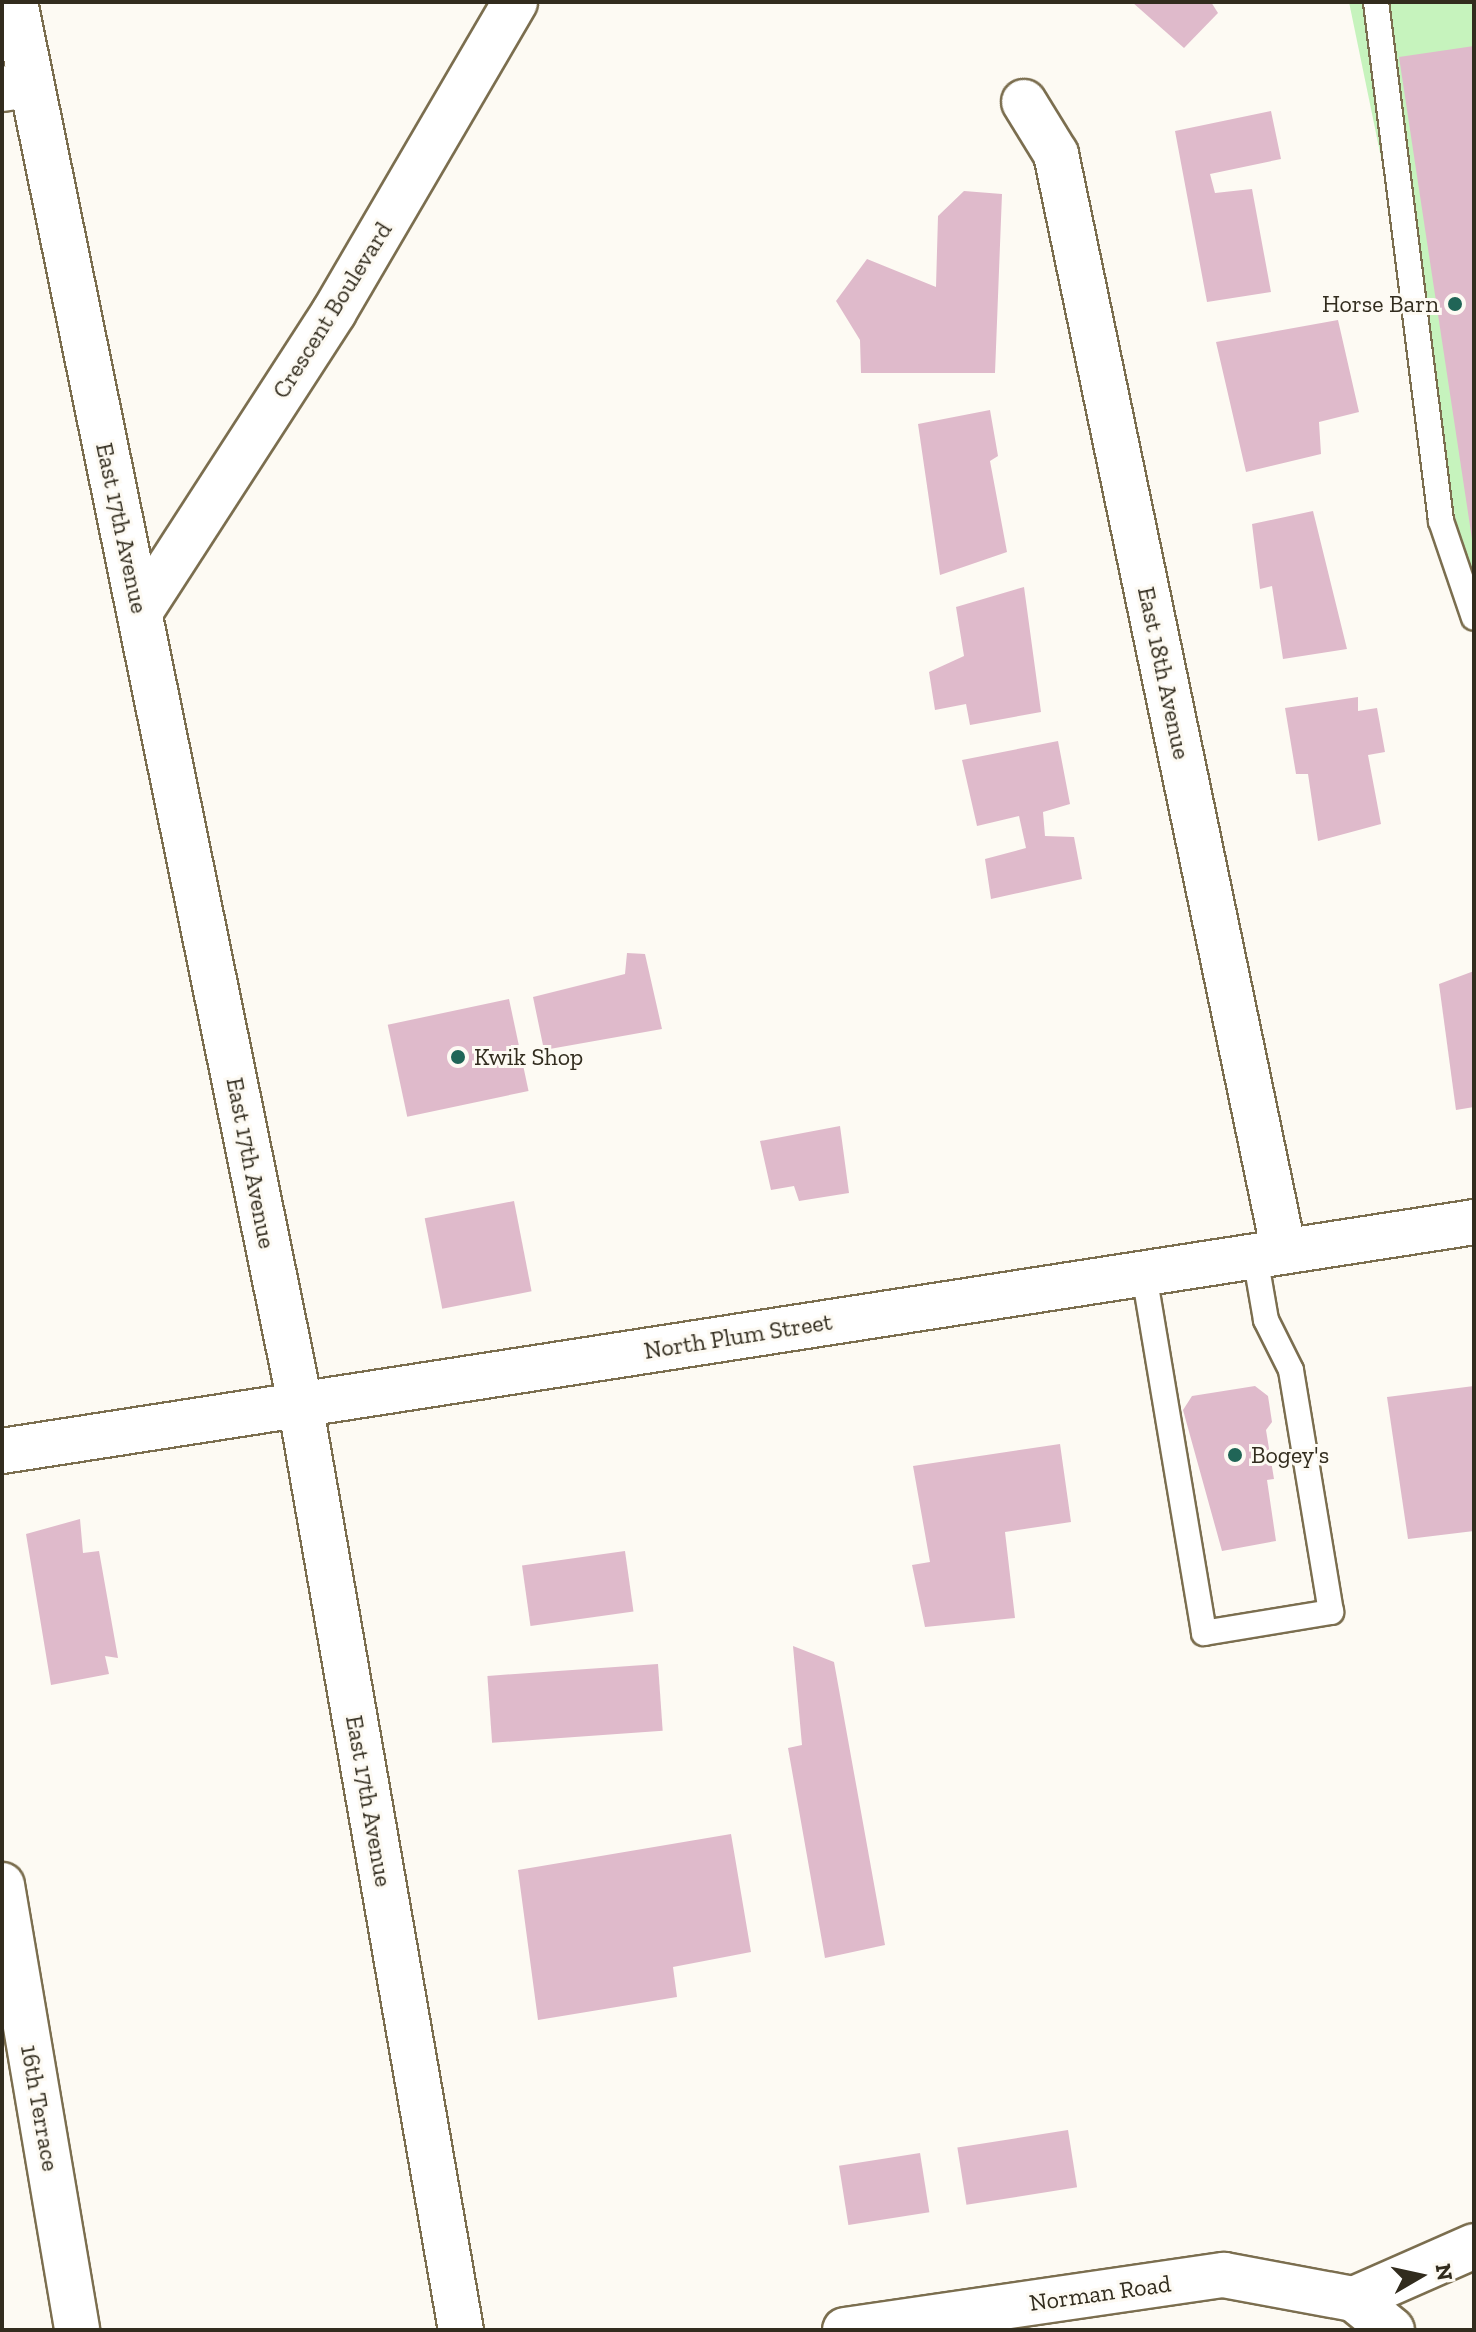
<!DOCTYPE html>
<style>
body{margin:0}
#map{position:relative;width:1476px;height:2332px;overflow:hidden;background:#fdfaf3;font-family:"Zilla Slab",serif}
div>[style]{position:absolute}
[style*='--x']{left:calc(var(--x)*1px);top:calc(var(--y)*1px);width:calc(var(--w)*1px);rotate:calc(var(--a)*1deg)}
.green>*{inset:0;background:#c6f3bd}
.building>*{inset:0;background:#dfbacb;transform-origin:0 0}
.roads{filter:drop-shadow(2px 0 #7b6e4f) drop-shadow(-2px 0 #7b6e4f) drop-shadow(0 2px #7b6e4f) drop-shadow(0 -2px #7b6e4f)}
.lane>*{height:24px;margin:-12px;padding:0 12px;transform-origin:12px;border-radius:12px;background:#fff}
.street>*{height:44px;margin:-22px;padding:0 22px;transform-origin:22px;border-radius:22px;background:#fff}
.secondary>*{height:44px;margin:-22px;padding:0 22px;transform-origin:22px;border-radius:22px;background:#fff}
.dots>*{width:22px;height:22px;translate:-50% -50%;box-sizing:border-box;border:4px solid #fdfaf3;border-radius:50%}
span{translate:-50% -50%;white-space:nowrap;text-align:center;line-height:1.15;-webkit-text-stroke:6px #fdfaf3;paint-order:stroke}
.poi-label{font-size:24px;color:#322c1e}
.right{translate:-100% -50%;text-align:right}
.left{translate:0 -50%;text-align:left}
.street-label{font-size:24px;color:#322c1e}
.frame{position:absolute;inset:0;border:4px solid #322c1e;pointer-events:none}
.north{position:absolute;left:1380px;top:2236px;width:80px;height:80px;-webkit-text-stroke:6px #fdfaf3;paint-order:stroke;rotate:81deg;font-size:22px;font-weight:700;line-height:32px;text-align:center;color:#322c1e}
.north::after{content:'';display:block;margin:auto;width:28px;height:36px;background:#322c1e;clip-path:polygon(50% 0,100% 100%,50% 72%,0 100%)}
</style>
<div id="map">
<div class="green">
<i style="clip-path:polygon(1349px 2px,1474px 2px,1474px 609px)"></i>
</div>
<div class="building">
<i style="clip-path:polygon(1132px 2px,1211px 2px,1218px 13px,1184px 48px)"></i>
<i style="clip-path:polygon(1474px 46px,1474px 539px,1472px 539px,1399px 57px)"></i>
<i style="clip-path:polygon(1271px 111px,1281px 159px,1210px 174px,1215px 193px,1252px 189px,1271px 292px,1207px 302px,1175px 131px)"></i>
<i style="clip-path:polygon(964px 191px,1002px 194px,995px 373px,861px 373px,860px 340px,836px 301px,867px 259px,936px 287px,938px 216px)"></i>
<i style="clip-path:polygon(1338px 320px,1359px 412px,1319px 422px,1321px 454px,1246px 472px,1216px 342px)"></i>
<i style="clip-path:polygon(990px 410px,998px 456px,990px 461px,1007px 552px,940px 575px,918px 424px)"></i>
<i style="clip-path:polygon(1313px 511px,1347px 649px,1283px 659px,1272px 586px,1260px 589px,1252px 524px)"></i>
<i style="clip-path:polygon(1024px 587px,1041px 712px,970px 725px,966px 704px,935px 710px,929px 672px,964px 656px,956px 607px)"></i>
<i style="clip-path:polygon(1358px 697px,1358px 711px,1377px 708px,1385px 752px,1368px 755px,1381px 824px,1318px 841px,1308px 774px,1296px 774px,1285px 708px)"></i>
<i style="clip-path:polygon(1058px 741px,1070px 804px,1043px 812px,1045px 836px,1074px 837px,1082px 879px,991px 899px,985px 859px,1026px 848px,1019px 816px,977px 826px,962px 760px)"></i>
<i style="clip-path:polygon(627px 953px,645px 954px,662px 1029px,544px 1050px,533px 997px,625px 974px)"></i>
<i style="clip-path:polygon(1474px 971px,1474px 1107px,1456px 1110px,1439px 984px)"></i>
<i style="left:509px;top:999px;width:94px;height:124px;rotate:78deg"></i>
<i style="clip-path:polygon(840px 1126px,849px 1193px,799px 1201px,794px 1186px,771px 1190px,760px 1141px)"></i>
<i style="left:514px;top:1201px;width:92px;height:91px;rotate:79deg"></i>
<i style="clip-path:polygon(1255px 1386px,1268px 1396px,1272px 1422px,1266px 1430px,1274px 1479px,1267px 1480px,1276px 1541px,1222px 1551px,1183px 1410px,1192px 1396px)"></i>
<i style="clip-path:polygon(1474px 1386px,1474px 1531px,1408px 1539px,1387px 1397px)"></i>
<i style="clip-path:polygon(1060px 1444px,1071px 1522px,1005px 1532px,1015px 1618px,925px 1627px,912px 1565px,930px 1562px,913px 1466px)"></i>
<i style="clip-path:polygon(80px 1519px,83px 1553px,99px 1551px,118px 1658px,105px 1656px,109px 1674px,51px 1685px,26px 1534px)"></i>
<i style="left:625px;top:1551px;width:61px;height:104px;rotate:82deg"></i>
<i style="clip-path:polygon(793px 1646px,834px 1662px,885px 1945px,825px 1958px,788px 1748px,802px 1745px)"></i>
<i style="left:658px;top:1664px;width:67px;height:171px;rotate:86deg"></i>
<i style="clip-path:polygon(731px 1834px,751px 1952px,673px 1967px,677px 1997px,538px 2020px,518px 1870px)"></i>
<i style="left:1068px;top:2130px;width:58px;height:112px;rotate:81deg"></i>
<i style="left:920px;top:2153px;width:60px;height:82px;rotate:81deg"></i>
</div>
<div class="roads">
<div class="lane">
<i style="--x:1376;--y:2;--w:523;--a:82.86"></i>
<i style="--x:1441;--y:521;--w:102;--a:71.2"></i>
<i style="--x:1144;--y:1274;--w:364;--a:80.5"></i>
<i style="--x:1204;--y:1633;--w:129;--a:-9.4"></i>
<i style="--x:1331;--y:1612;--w:245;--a:-99.4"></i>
<i style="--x:1291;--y:1370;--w:56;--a:-116.6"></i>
<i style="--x:1266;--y:1320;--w:65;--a:-99.8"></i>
</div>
<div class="street">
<i style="--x:2;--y:89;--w:28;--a:-8"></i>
<i style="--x:1024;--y:102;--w:61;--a:58.4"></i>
<i style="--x:1056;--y:154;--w:1121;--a:78.27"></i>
<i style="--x:140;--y:612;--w:357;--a:-57.1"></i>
<i style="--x:334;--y:312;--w:359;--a:-59.7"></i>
<i style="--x:2;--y:1885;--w:451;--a:80.4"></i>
<i style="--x:1354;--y:2299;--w:49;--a:39.2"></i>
<i style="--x:845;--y:2330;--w:383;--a:-8.3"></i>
<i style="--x:1224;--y:2275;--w:132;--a:10.5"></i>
<i style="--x:1354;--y:2299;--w:131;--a:-23.8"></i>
</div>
<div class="secondary">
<i style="--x:15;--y:2;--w:1430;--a:78.5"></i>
<i style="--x:300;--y:1403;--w:941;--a:80.15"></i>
<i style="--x:2;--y:1451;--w:1490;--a:-8.84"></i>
</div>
</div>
<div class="dots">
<i style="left:1455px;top:304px;background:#206557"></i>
<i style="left:458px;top:1057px;background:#206557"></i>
<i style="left:1235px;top:1455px;background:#206557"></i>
</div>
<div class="poi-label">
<span class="right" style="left:1439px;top:304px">Horse Barn</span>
<span class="left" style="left:474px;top:1057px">Kwik Shop</span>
<span class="left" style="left:1251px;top:1455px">Bogey's</span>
</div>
<div class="street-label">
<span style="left:332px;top:310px;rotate:-58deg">Crescent Boulevard</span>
<span style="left:122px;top:528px;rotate:78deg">East 17th Avenue</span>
<span style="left:1164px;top:673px;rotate:78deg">East 18th Avenue</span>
<span style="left:251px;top:1163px;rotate:79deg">East 17th Avenue</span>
<span style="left:738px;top:1336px;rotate:-9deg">North Plum Street</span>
<span style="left:369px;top:1801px;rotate:80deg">East 17th Avenue</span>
<span style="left:40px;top:2108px;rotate:80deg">16th Terrace</span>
<span style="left:1100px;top:2293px;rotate:-8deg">Norman Road</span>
</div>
<div class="frame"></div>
<div class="north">N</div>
</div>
